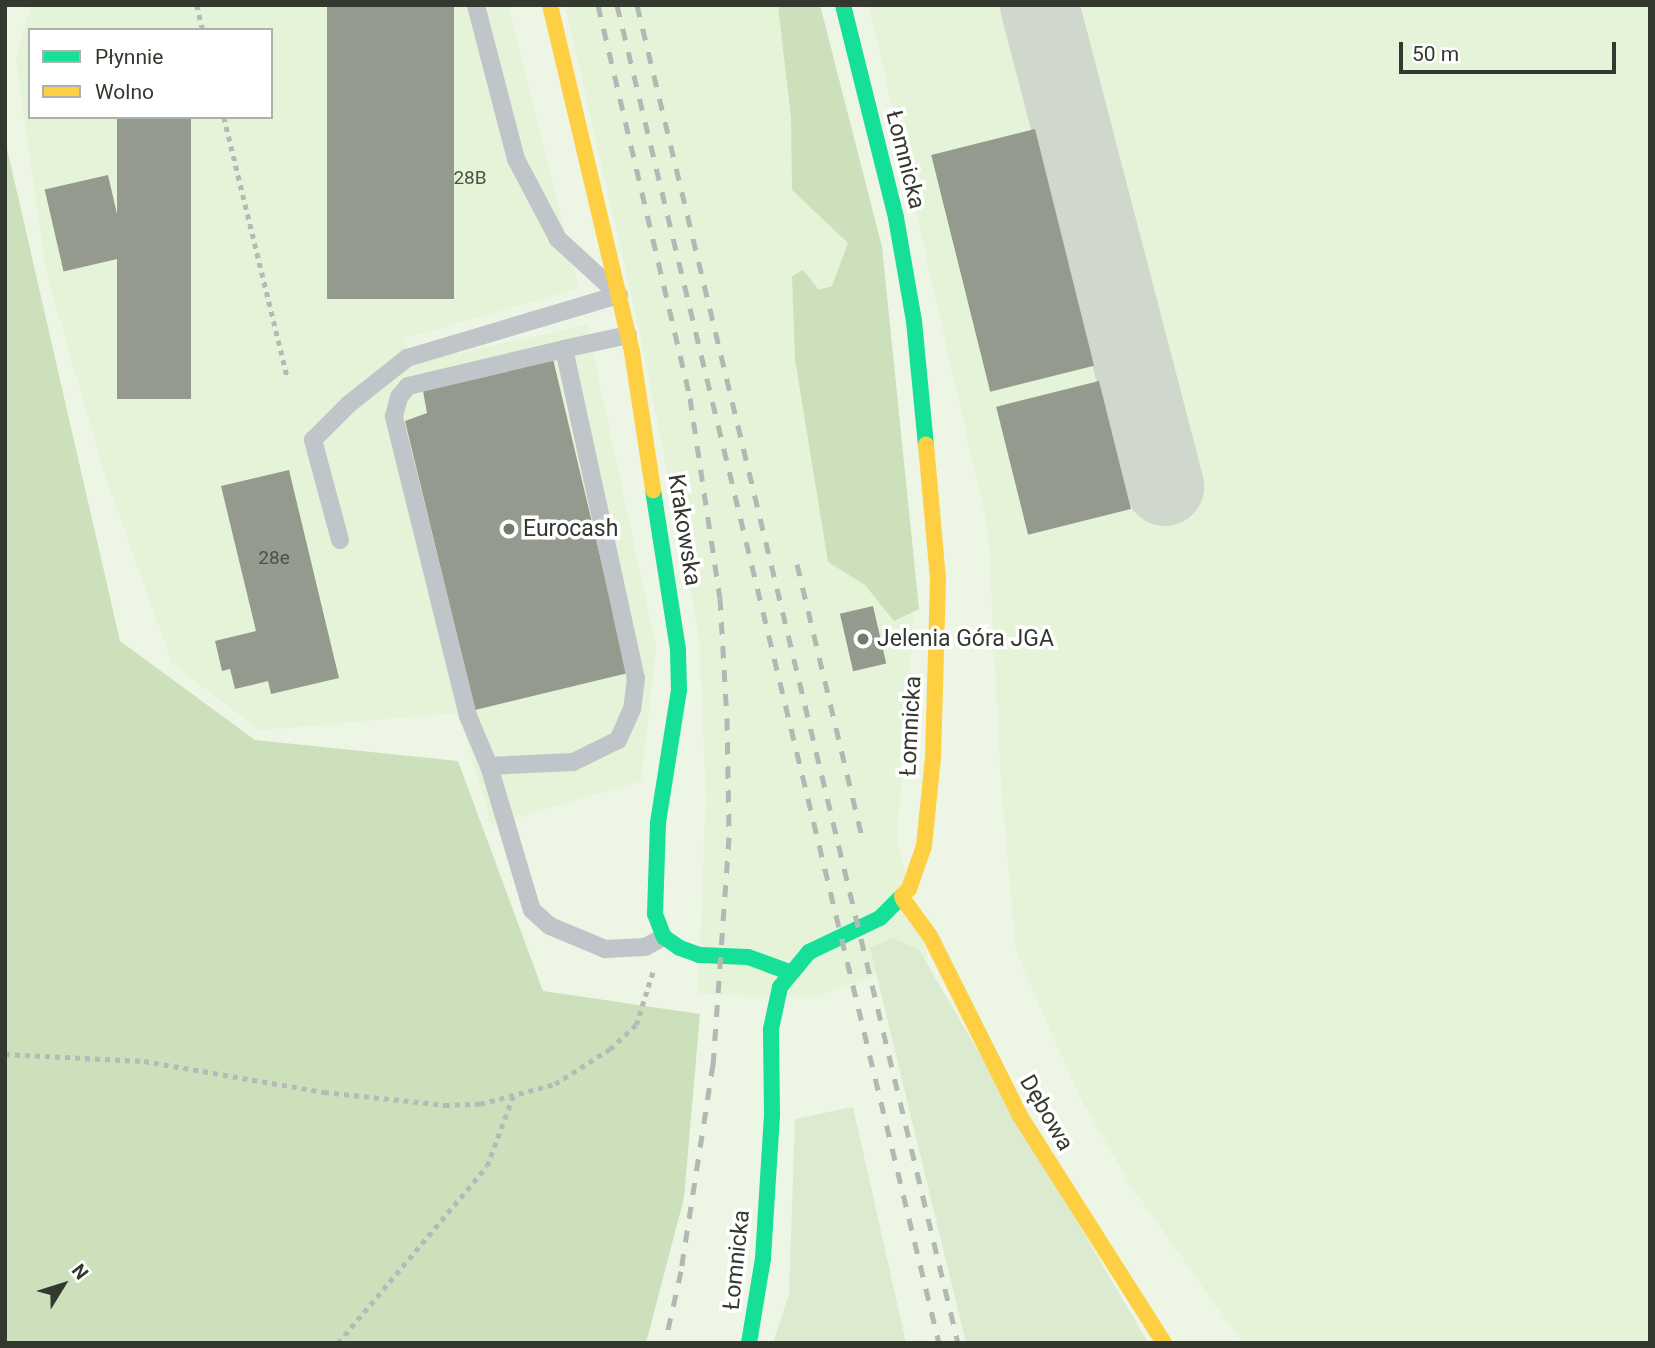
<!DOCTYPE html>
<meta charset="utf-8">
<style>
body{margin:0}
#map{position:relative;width:1655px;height:1348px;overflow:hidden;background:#edf5e5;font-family:Roboto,sans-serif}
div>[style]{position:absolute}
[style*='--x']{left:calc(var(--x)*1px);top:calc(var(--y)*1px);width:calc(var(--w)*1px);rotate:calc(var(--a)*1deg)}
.built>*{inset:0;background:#e5f3d8}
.green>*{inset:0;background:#dcebd0}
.forest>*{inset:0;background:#cde0bc}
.taxiway>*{height:79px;margin:-39.5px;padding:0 39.5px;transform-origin:39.5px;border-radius:39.5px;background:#d0d7cd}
.building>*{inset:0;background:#949b8e;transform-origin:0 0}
.path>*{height:4.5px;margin-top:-2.25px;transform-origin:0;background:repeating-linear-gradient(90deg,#b5bab9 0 5px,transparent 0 10px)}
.lane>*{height:18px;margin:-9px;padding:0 9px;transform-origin:9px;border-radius:9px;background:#bfc5c9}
.fast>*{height:16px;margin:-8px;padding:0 8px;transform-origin:8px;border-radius:8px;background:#16e098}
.slow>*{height:16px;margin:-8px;padding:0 8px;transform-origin:8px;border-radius:8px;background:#ffcf43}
.rail>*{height:5px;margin-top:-2.5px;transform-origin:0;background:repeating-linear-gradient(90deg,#b2b9b5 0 12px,transparent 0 24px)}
.dots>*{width:19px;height:19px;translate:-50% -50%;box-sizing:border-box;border:4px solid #fff;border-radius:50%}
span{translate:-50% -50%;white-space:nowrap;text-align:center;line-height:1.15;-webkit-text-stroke:7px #fff;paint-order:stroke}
.number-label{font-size:19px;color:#4b5246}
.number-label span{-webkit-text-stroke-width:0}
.street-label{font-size:23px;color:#33392e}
.poi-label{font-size:23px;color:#33392e}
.left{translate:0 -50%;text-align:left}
.frame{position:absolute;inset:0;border:7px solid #33392e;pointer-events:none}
.legend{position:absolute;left:28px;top:28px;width:245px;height:91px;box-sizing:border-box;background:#fff;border:2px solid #adb0ab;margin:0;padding:9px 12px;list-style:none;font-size:21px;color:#33392e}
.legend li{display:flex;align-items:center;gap:14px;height:35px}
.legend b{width:35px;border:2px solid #adb0ab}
.north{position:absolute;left:28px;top:1250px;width:70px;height:70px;-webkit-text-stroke:5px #fff;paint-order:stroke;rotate:52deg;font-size:19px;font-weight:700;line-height:28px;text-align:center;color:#33392e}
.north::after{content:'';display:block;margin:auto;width:24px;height:32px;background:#33392e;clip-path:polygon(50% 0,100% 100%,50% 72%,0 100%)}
.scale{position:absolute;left:1399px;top:42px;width:217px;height:32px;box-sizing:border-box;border:4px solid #33392e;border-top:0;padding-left:9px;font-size:21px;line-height:24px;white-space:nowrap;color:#33392e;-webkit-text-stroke:5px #fff;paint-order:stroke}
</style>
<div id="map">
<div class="built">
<i style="clip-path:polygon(evenodd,31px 5px,508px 5px,579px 288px,403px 339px,417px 362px,587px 325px,656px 648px,641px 781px,491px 825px,459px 713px,259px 730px,172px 663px,104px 472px,47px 275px,16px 61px,31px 5px,30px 30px,271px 30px,271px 117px,30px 117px,30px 30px)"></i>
<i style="clip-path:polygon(565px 5px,816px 5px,897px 392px,913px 622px,897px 842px,927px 956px,815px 997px,698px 994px,706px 796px,699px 635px,640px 333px)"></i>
<i style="clip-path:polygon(869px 5px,1650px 5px,1650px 1343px,1243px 1343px,1131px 1186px,1081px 1099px,1016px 952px,1001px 783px,988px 529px)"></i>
</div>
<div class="green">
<i style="clip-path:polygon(893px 938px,919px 950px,1148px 1343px,966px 1343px,870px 948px)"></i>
<i style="clip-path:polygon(853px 1107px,906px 1343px,773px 1343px,789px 1294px,795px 1119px)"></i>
</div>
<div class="forest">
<i style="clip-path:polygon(778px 5px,820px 5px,882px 247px,919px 609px,894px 621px,865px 585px,828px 562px,795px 359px,792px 276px,803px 270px,819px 290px,832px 286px,848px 243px,792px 190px,791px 118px)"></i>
<i style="clip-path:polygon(5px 140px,120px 641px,255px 740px,458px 761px,543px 991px,700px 1014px,684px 1198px,646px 1343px,5px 1343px)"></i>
</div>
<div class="taxiway">
<i style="--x:1039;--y:5;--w:497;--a:75.4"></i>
</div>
<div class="building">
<i style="left:327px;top:5px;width:127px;height:294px"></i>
<i style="left:117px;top:117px;width:74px;height:282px"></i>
<i style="left:1035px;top:129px;width:244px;height:107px;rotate:76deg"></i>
<i style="left:108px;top:175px;width:84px;height:65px;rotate:77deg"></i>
<i style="clip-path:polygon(553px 359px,628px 673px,475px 710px,405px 421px,427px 413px,423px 391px)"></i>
<i style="left:1099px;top:381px;width:132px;height:106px;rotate:76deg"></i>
<i style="clip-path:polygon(289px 470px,339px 678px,271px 694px,268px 681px,235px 689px,230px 669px,222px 671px,215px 641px,256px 631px,221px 486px)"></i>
<i style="left:873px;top:606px;width:59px;height:34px;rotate:77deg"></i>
</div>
<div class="path">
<i style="--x:197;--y:5;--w:26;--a:77"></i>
<i style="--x:224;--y:117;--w:266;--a:76.3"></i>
<i style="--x:5;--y:1054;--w:139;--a:2.9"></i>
<i style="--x:144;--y:1061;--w:183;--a:9.8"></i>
<i style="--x:324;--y:1092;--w:122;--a:6.1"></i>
<i style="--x:445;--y:1105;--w:35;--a:-2"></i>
<i style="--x:480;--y:1104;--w:78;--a:-14.9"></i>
<i style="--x:555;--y:1084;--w:65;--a:-32.5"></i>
<i style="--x:610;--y:1049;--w:35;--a:-43"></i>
<i style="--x:636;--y:1025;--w:57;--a:-72.5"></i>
<i style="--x:338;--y:1343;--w:231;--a:-49.9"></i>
<i style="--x:487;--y:1166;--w:75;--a:-69.6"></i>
</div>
<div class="lane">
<i style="--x:628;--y:335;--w:66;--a:167.7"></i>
<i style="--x:564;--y:349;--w:337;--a:77.7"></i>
<i style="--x:636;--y:678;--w:31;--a:97"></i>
<i style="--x:632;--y:709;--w:34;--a:114"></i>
<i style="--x:618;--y:740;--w:50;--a:153.9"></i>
<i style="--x:573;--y:762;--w:84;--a:177.3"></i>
<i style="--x:489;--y:766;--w:150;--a:73.4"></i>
<i style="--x:532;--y:910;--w:24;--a:42"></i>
<i style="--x:550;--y:926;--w:60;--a:22.7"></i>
<i style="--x:605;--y:949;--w:40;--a:-2.9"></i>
<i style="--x:645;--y:947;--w:21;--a:-28"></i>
<i style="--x:340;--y:540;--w:104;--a:-105.1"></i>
<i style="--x:313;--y:440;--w:51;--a:-45"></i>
<i style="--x:349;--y:404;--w:74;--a:-38.4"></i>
<i style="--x:407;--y:358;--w:221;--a:-16.6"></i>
<i style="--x:619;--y:295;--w:83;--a:-137.4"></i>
<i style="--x:558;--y:239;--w:90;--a:-117.7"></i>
<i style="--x:516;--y:159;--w:159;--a:-104.6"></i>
<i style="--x:489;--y:766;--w:54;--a:-112.8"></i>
<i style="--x:468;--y:716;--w:309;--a:-103.9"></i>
<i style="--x:394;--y:416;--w:20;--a:-75"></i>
<i style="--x:399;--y:397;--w:14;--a:-51"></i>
<i style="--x:408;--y:386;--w:160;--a:-13.3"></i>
</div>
<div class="fast">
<i style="--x:843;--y:5;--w:219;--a:76"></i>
<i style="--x:896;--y:218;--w:105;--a:80.1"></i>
<i style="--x:914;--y:321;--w:125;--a:84.5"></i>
<i style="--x:653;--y:490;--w:162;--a:81.1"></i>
<i style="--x:678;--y:650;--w:40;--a:88.6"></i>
<i style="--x:679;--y:690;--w:135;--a:99"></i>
<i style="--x:658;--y:823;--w:91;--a:91.9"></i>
<i style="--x:655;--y:914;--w:25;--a:69"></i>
<i style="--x:664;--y:937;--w:19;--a:35"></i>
<i style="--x:680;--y:948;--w:20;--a:20"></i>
<i style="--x:699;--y:955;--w:49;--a:2.3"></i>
<i style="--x:748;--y:957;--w:44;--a:20.1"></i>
<i style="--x:749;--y:1343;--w:86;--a:-80.6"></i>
<i style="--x:763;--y:1258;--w:143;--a:-86.4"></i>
<i style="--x:772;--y:1115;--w:86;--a:-90.7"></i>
<i style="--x:771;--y:1029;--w:43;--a:-77.9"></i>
<i style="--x:780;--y:987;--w:45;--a:-50.4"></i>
<i style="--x:809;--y:952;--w:79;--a:-25.6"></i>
<i style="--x:880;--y:918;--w:31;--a:-45"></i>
</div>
<div class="slow">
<i style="--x:550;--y:5;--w:357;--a:76.7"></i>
<i style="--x:632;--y:352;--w:140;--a:81.3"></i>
<i style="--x:902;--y:896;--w:10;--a:-45"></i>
<i style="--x:909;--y:889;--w:46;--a:-70.8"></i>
<i style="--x:924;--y:846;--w:88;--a:-84.2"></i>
<i style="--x:933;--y:758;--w:179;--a:-88.4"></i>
<i style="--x:938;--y:579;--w:135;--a:-95.1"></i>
<i style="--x:903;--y:899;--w:46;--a:53.9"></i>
<i style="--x:930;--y:936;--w:201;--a:63.4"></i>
<i style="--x:1020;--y:1116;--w:269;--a:57.6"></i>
</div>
<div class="rail">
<i style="--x:598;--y:5;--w:404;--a:76.8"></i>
<i style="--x:690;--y:398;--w:202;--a:81.5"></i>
<i style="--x:720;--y:598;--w:120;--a:86.7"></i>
<i style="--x:727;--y:718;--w:119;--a:89"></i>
<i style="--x:729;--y:837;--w:228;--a:94"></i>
<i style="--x:713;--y:1064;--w:209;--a:98.8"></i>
<i style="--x:681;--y:1271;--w:74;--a:102.5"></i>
<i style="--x:617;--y:5;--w:1376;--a:76.47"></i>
<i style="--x:637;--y:5;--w:1376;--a:76.51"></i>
<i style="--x:797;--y:564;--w:277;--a:76.6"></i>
</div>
<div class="dots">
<i style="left:509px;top:529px;background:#747b6e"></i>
<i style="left:863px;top:639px;background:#747b6e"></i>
</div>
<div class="number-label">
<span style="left:470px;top:178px">28B</span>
<span style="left:274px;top:558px">28e</span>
</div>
<div class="street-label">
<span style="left:905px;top:160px;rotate:76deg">Łomnicka</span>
<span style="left:684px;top:530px;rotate:81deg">Krakowska</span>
<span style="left:911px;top:726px;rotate:-87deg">Łomnicka</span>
<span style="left:1046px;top:1113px;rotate:60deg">Dębowa</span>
<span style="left:737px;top:1260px;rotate:-84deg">Łomnicka</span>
</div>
<div class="poi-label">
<span class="left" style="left:523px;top:529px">Eurocash</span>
<span class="left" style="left:877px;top:639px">Jelenia Góra JGA</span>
</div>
<div class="frame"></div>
<ul class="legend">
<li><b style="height:9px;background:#16e098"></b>Płynnie</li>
<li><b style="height:9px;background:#ffcf43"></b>Wolno</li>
</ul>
<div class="north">N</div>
<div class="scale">50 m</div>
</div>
